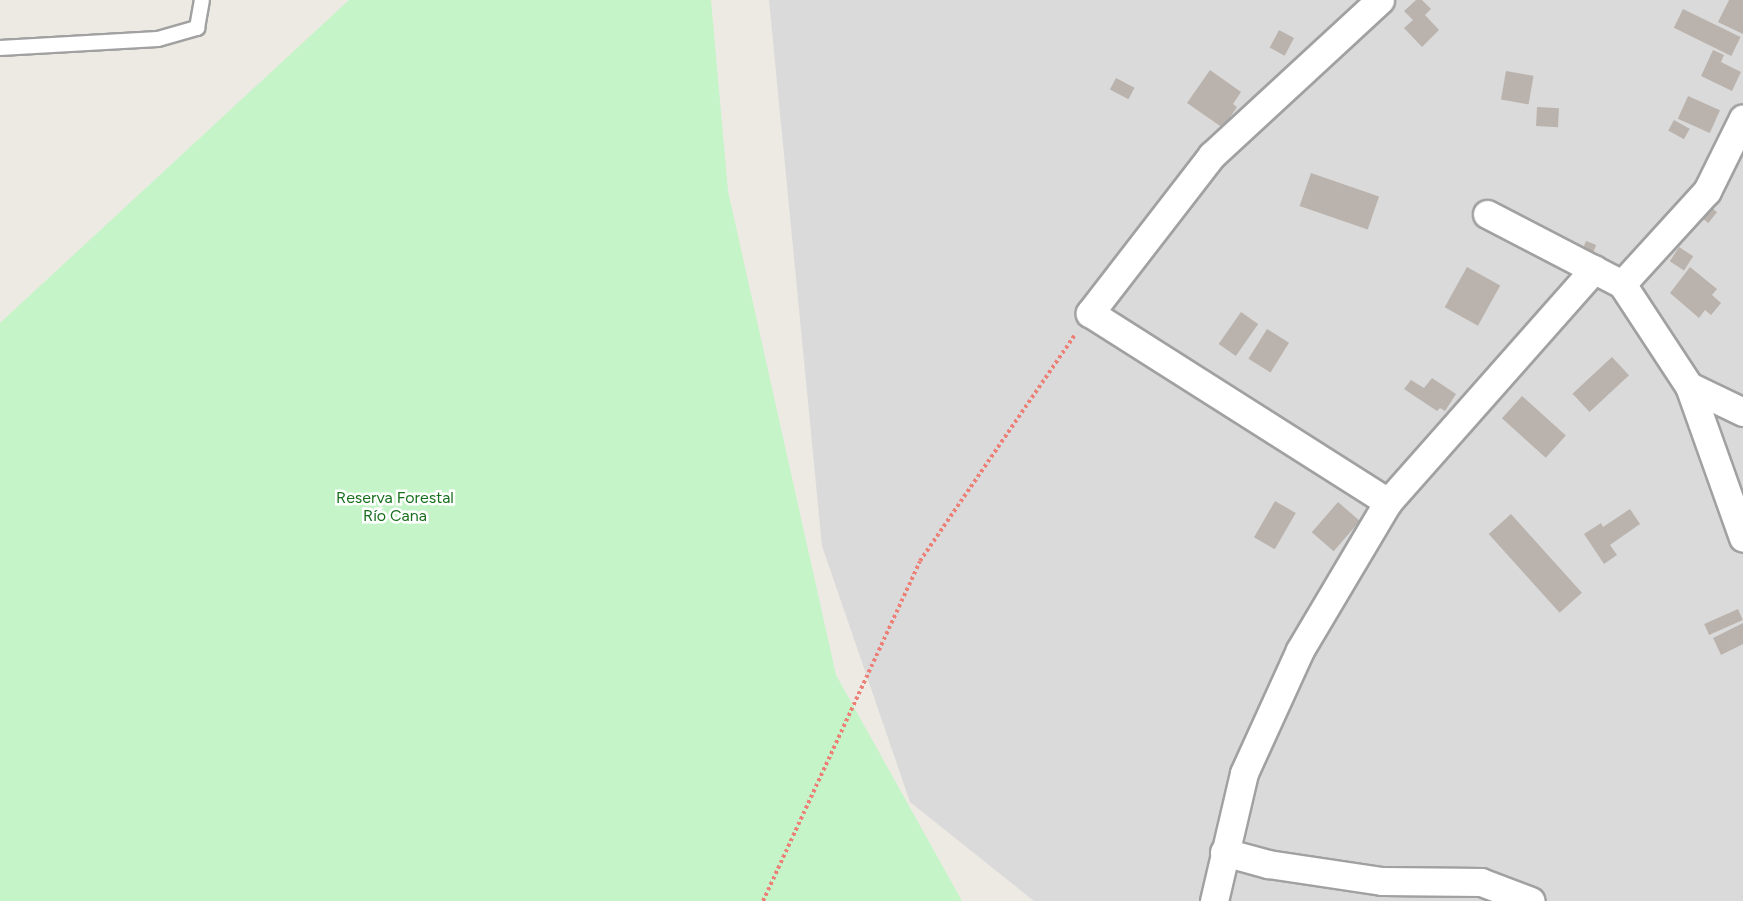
<!DOCTYPE html>
<meta charset="utf-8">
<style>
body{margin:0}
#map{position:relative;width:1743px;height:901px;overflow:hidden;background:#edeae4;font-family:Figtree,sans-serif}
div>[style]{position:absolute}
[style*='--x']{left:calc(var(--x)*1px);top:calc(var(--y)*1px);width:calc(var(--w)*1px);rotate:calc(var(--a)*1deg)}
.residential>*{inset:0;background:#dbdada}
.park>*{inset:0;background:#c4f4c7}
.building>*{inset:0;background:#bab3ad;transform-origin:0 0}
.path>*{height:4px;margin-top:-2px;transform-origin:0;background:repeating-linear-gradient(90deg,#ec8076 0 3px,transparent 0 6px)}
.roads{filter:drop-shadow(2px 0 #a1a1a1) drop-shadow(-2px 0 #a1a1a1) drop-shadow(0 2px #a1a1a1) drop-shadow(0 -2px #a1a1a1)}
.service>*{height:14px;margin:-7px;padding:0 7px;transform-origin:7px;border-radius:7px;background:#fff}
.minor>*{height:27px;margin:-13.5px;padding:0 13.5px;transform-origin:13.5px;border-radius:13.5px;background:#fff}
span{translate:-50% -50%;white-space:nowrap;text-align:center;line-height:1.15;-webkit-text-stroke:5px #fff;paint-order:stroke}
.park-label{font-size:16px;color:#16701c}
</style>
<div id="map">
<div class="residential">
<i style="clip-path:polygon(769px 0,1743px 0,1743px 901px,1034px 901px,910px 802px,822px 546px)"></i>
</div>
<div class="park">
<i style="clip-path:polygon(349px 0,711px 0,728px 191px,836px 675px,962px 901px,0 901px,0 323px)"></i>
</div>
<div class="building">
<i style="clip-path:polygon(1416px 0,1422px 0,1431px 9px,1425px 15px,1439px 30px,1422px 47px,1404px 28px,1413px 20px,1404px 11px)"></i>
<i style="clip-path:polygon(1729px 0,1743px 0,1743px 34px,1718px 22px)"></i>
<i style="left:1683px;top:9px;width:64px;height:21px;rotate:26deg"></i>
<i style="left:1279px;top:30px;width:17px;height:20px;rotate:28deg"></i>
<i style="clip-path:polygon(1713px 50px,1724px 55px,1721px 62px,1741px 72px,1732px 91px,1701px 76px)"></i>
<i style="clip-path:polygon(1210px 70px,1241px 92px,1233px 104px,1237px 107px,1223px 128px,1187px 103px)"></i>
<i style="left:1506px;top:71px;width:28px;height:29px;rotate:10deg"></i>
<i style="left:1116px;top:78px;width:21px;height:13px;rotate:28deg"></i>
<i style="left:1688px;top:96px;width:35px;height:25px;rotate:24deg"></i>
<i style="left:1537px;top:107px;width:22px;height:19px;rotate:3deg"></i>
<i style="left:1674px;top:120px;width:18px;height:12px;rotate:29deg"></i>
<i style="left:1311px;top:173px;width:72px;height:35px;rotate:19deg"></i>
<i style="left:1707px;top:204px;width:13px;height:14px;rotate:39deg"></i>
<i style="left:1586px;top:241px;width:11px;height:12px;rotate:22deg"></i>
<i style="left:1679px;top:247px;width:17px;height:17px;rotate:33deg"></i>
<i style="left:1467px;top:267px;width:38px;height:46px;rotate:29deg"></i>
<i style="clip-path:polygon(1690px 267px,1717px 289px,1712px 295px,1721px 303px,1711px 315px,1705px 310px,1699px 318px,1670px 293px)"></i>
<i style="left:1241px;top:312px;width:21px;height:39px;rotate:35deg"></i>
<i style="left:1267px;top:329px;width:26px;height:35px;rotate:32deg"></i>
<i style="left:1612px;top:357px;width:25px;height:54px;rotate:47deg"></i>
<i style="clip-path:polygon(1432px 378px,1456px 394px,1445px 411px,1440px 408px,1437px 411px,1404px 389px,1411px 380px,1424px 388px)"></i>
<i style="left:1522px;top:396px;width:59px;height:30px;rotate:42deg"></i>
<i style="left:1275px;top:501px;width:24px;height:42px;rotate:30deg"></i>
<i style="left:1338px;top:502px;width:29px;height:40px;rotate:41deg"></i>
<i style="clip-path:polygon(1630px 509px,1640px 524px,1610px 545px,1617px 555px,1604px 564px,1584px 534px,1601px 523px,1603px 527px)"></i>
<i style="left:1511px;top:514px;width:106px;height:30px;rotate:48deg"></i>
<i style="left:1738px;top:609px;width:12px;height:37px;rotate:66deg"></i>
<i style="clip-path:polygon(1743px 623px,1743px 644px,1721px 655px,1713px 638px)"></i>
</div>
<div class="path">
<i style="--x:763;--y:901;--w:374;--a:-65.2"></i>
<i style="--x:920;--y:561;--w:276;--a:-55.6"></i>
</div>
<div class="roads">
<div class="service">
<i style="--x:0;--y:48;--w:158;--a:-3.3"></i>
<i style="--x:158;--y:39;--w:41;--a:-15.8"></i>
<i style="--x:197;--y:28;--w:28;--a:-80"></i>
</div>
<div class="minor">
<i style="--x:1380;--y:0;--w:229;--a:137.3"></i>
<i style="--x:1212;--y:155;--w:200;--a:127.7"></i>
<i style="--x:1090;--y:313;--w:353;--a:32.4"></i>
<i style="--x:1487;--y:214;--w:152;--a:27.4"></i>
<i style="--x:1622;--y:284;--w:122;--a:56.7"></i>
<i style="--x:1689;--y:386;--w:161;--a:70.4"></i>
<i style="--x:1622;--y:284;--w:126;--a:-47.6"></i>
<i style="--x:1707;--y:191;--w:81;--a:-63.7"></i>
<i style="--x:1689;--y:386;--w:60;--a:25.7"></i>
<i style="--x:1224;--y:852;--w:46;--a:15.3"></i>
<i style="--x:1268;--y:864;--w:115;--a:8.5"></i>
<i style="--x:1382;--y:881;--w:99;--a:0.6"></i>
<i style="--x:1481;--y:882;--w:53;--a:20.8"></i>
<i style="--x:1214;--y:901;--w:131;--a:-76.8"></i>
<i style="--x:1244;--y:773;--w:135;--a:-65.5"></i>
<i style="--x:1300;--y:650;--w:172;--a:-59.3"></i>
<i style="--x:1388;--y:502;--w:311;--a:-48.5"></i>
</div>
</div>
<div class="park-label">
<span style="left:395px;top:507px">Reserva Forestal<br>Río Cana</span>
</div>
</div>
